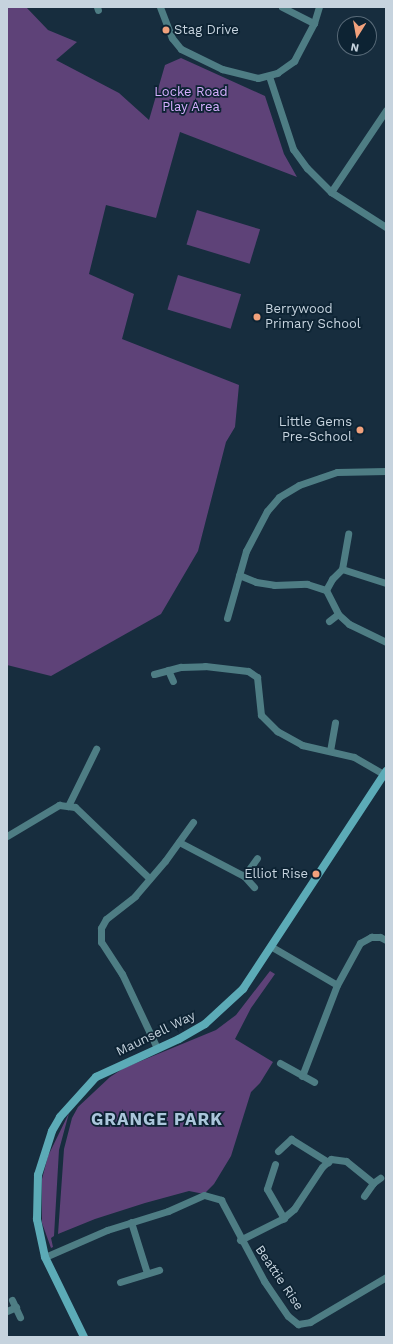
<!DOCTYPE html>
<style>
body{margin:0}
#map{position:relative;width:393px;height:1344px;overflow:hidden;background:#172d3e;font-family:"Work Sans",sans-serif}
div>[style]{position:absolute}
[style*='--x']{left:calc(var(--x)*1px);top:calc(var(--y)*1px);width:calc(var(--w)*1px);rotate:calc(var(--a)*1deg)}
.green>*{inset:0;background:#5e4278;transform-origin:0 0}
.street>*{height:7px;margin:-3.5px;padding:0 3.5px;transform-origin:3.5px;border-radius:3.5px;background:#4e7d84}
.secondary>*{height:8px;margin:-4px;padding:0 4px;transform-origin:4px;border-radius:4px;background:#5cabb7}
.dots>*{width:11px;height:11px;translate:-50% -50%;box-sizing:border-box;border:2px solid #0d2333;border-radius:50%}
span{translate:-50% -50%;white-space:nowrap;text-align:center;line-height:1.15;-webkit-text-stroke:3.5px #0d2333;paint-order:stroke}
.poi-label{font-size:13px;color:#c6d3de}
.left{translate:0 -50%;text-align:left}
.right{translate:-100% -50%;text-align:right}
.park-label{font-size:13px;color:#d7afff}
.street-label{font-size:13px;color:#c6d3de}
.district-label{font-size:17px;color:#abc6db;font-weight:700;letter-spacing:1px}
.frame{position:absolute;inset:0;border:8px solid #c6d3de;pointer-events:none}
.north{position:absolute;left:337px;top:16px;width:40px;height:40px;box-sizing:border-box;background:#0d2333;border:1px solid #576977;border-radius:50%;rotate:191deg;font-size:11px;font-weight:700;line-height:16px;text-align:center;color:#c6d3de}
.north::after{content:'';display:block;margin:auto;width:14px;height:18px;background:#f1a17c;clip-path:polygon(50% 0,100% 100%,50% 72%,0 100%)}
</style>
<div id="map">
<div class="green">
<i style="clip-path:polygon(7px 7px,26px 7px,48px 30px,77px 42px,56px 60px,119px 93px,149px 120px,165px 65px,181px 58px,265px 96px,284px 154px,297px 177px,180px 132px,156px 218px,106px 205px,89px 274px,134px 294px,122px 339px,239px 385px,235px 427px,226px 442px,198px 551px,161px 614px,51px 676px,7px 665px)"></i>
<i style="left:197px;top:210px;width:66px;height:36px;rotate:17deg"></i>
<i style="left:178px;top:275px;width:66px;height:36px;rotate:17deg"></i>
<i style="clip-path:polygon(270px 971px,275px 974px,251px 1008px,235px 1039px,273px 1062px,260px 1083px,251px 1092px,231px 1156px,214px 1184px,204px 1194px,189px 1191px,145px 1203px,95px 1219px,58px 1234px,64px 1149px,72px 1118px,78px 1107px,110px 1077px,124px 1068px,216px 1030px,236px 1015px)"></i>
<i style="clip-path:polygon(69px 1113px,59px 1150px,54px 1236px,51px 1238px,53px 1247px,51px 1248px,42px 1223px,42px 1179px,48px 1156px)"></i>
</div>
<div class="street">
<i style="--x:97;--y:7;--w:3;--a:72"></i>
<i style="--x:160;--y:7;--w:33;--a:69"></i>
<i style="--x:172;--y:38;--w:14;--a:51"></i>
<i style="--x:181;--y:49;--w:46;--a:26"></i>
<i style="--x:222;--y:69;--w:37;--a:14"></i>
<i style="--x:258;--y:78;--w:20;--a:-15"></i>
<i style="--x:277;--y:73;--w:21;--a:-35"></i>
<i style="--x:294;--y:61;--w:43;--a:-62.2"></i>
<i style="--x:314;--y:23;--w:17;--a:-73"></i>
<i style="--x:282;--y:7;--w:36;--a:27"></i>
<i style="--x:269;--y:76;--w:77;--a:71.8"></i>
<i style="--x:293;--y:149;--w:24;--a:54"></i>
<i style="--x:307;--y:168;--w:34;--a:45"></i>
<i style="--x:331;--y:192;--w:65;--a:32.5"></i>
<i style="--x:331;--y:192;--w:99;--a:-56.1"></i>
<i style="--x:342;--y:569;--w:46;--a:17.7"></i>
<i style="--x:239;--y:575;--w:18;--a:22"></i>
<i style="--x:256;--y:582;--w:18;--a:9"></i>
<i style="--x:274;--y:585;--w:33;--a:-2"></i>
<i style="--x:307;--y:584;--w:20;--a:18"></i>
<i style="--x:326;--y:590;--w:27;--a:63"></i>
<i style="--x:338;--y:614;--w:15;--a:42"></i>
<i style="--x:349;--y:624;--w:41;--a:25.9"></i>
<i style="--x:326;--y:590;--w:13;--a:-61"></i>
<i style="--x:332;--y:579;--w:14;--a:-45"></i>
<i style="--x:342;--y:569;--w:36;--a:-80"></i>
<i style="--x:227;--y:618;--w:70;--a:-74.2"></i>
<i style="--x:246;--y:551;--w:45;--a:-62.3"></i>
<i style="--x:267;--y:511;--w:18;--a:-49"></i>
<i style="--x:279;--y:497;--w:23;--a:-31"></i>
<i style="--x:299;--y:485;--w:40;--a:-18.9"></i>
<i style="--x:337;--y:472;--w:49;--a:-1.2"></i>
<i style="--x:329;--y:621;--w:11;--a:-38"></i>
<i style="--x:168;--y:670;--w:12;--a:66"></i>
<i style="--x:154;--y:674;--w:28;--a:-15"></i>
<i style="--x:181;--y:667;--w:24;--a:-2"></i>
<i style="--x:205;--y:666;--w:43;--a:6.6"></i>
<i style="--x:248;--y:671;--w:11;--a:34"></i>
<i style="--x:257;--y:677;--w:38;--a:84"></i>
<i style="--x:261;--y:715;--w:23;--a:45"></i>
<i style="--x:277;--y:731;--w:29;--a:29"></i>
<i style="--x:302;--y:745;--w:53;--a:13"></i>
<i style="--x:354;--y:757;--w:34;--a:30"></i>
<i style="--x:330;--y:751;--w:29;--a:-80"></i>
<i style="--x:68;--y:806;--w:64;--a:-63.8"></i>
<i style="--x:7;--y:836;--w:61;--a:-30.8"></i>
<i style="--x:59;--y:805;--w:16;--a:7"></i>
<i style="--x:75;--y:807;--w:103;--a:43.8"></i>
<i style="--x:179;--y:842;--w:73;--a:27.6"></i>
<i style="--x:244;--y:876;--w:15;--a:48"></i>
<i style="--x:244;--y:876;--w:22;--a:-54"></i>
<i style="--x:272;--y:947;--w:75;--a:30.3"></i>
<i style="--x:157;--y:1048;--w:82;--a:-115.3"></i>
<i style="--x:122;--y:974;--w:38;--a:-123"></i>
<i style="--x:101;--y:942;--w:14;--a:-90"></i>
<i style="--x:101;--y:928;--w:10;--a:-61"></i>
<i style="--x:106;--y:919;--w:37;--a:-38"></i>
<i style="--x:135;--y:896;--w:46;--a:-49.4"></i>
<i style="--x:165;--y:861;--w:48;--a:-54.3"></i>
<i style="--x:280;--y:1063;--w:39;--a:29"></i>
<i style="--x:302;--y:1076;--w:97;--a:-69"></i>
<i style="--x:337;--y:985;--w:48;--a:-61.3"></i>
<i style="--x:360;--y:943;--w:13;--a:-29"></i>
<i style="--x:371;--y:937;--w:9;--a:0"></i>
<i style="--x:380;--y:937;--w:7;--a:27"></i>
<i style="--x:278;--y:1151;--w:18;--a:-43"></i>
<i style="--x:291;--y:1139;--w:44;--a:31.9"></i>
<i style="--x:275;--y:1164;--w:26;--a:108"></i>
<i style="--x:267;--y:1189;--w:34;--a:60"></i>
<i style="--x:364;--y:1196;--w:16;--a:-55"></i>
<i style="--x:373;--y:1183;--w:9;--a:-36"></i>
<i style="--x:131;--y:1222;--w:53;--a:72.6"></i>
<i style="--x:240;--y:1240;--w:47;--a:-26.6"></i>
<i style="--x:282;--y:1219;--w:16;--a:-40"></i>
<i style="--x:294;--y:1209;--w:50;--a:-56.3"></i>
<i style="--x:322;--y:1167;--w:12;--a:-42"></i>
<i style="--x:331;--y:1159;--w:15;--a:8"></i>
<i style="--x:346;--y:1161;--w:35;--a:39"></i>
<i style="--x:45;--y:1257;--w:68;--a:-23.5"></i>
<i style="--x:107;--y:1230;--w:64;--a:-17.3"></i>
<i style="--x:168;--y:1211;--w:39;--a:-24"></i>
<i style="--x:204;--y:1195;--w:18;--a:16"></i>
<i style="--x:221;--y:1200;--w:92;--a:62"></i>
<i style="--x:264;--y:1281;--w:42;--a:55.6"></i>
<i style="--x:288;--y:1316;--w:13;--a:39"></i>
<i style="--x:298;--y:1324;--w:12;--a:-9"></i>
<i style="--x:310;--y:1322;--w:88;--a:-30.6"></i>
<i style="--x:120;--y:1282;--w:41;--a:-17.1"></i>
<i style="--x:12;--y:1300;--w:19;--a:65"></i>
<i style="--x:7;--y:1311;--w:10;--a:-24"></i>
</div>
<div class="secondary">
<i style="--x:84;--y:1337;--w:89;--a:-116"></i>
<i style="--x:45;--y:1257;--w:39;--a:-102"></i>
<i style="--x:37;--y:1219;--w:44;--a:-88.7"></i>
<i style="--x:38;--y:1175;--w:46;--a:-72.3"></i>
<i style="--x:52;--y:1131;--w:16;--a:-60"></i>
<i style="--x:60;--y:1117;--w:54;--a:-48"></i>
<i style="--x:96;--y:1077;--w:91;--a:-24.6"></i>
<i style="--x:179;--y:1039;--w:30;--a:-30"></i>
<i style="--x:205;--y:1024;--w:52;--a:-42.6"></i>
<i style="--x:243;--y:989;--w:261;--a:-56.7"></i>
</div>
<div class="dots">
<i style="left:166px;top:30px;background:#f1a17c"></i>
<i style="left:257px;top:317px;background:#f1a17c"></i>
<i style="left:360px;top:430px;background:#f1a17c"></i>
<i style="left:316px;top:874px;background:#f1a17c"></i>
</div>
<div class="poi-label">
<span class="left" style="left:174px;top:30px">Stag Drive</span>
<span class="left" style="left:265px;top:317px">Berrywood<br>Primary School</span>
<span class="right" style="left:352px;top:430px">Little Gems<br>Pre-School</span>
<span class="right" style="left:308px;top:874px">Elliot Rise</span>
</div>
<div class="park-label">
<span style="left:191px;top:100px">Locke Road<br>Play Area</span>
</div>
<div class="street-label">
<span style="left:156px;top:1034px;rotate:-26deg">Maunsell Way</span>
<span style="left:279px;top:1278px;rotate:56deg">Beattie Rise</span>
</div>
<div class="district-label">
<span style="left:157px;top:1120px">GRANGE PARK</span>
</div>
<div class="frame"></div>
<div class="north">N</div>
</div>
